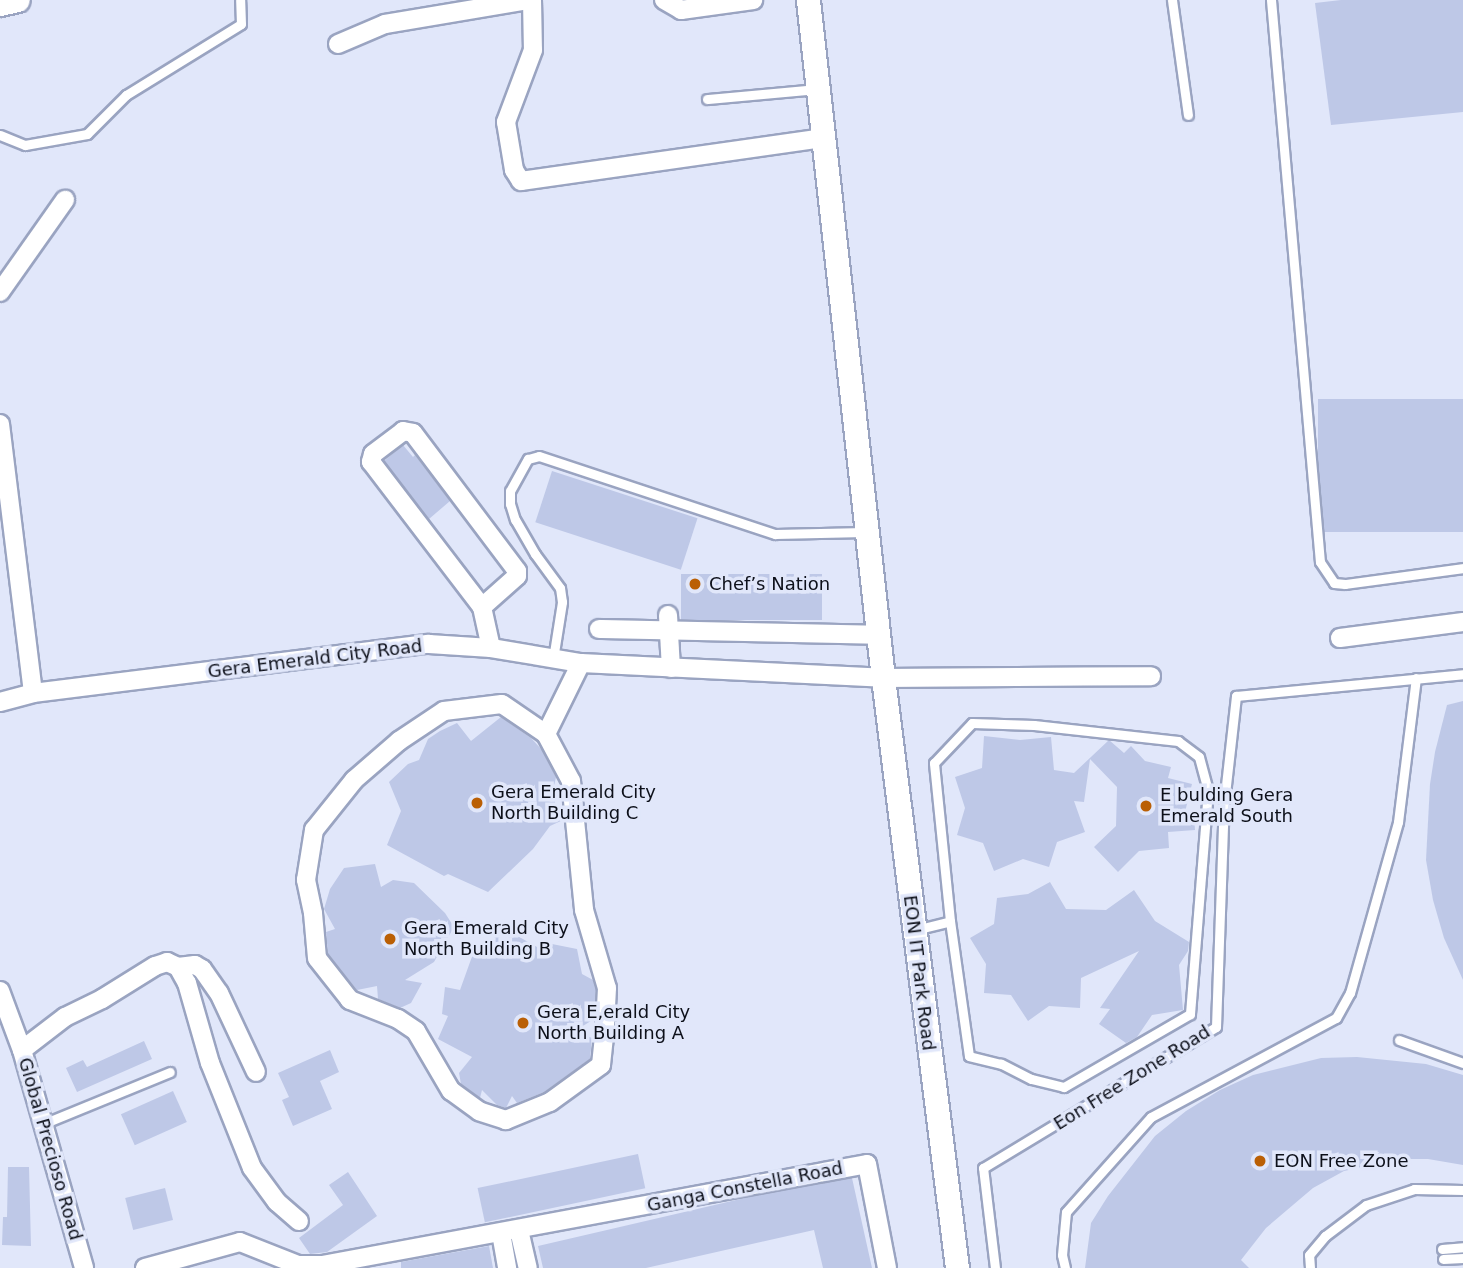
<!DOCTYPE html>
<meta charset="utf-8">
<style>
body{margin:0}
#map{position:relative;width:1463px;height:1268px;overflow:hidden;background:#e1e7fa;font-family:"DejaVu Sans",sans-serif}
div>[style]{position:absolute}
[style*='--x']{left:calc(var(--x)*1px);top:calc(var(--y)*1px);width:calc(var(--w)*1px);rotate:calc(var(--a)*1deg)}
.building>*{inset:0;background:#bec8e7;transform-origin:0 0}
.roads{filter:drop-shadow(2px 0 #9aa4c1) drop-shadow(-2px 0 #9aa4c1) drop-shadow(0 2px #9aa4c1) drop-shadow(0 -2px #9aa4c1)}
.lane>*{height:9px;margin:-4.5px;padding:0 4.5px;transform-origin:4.5px;border-radius:4.5px;background:#fff}
.street>*{height:18px;margin:-9px;padding:0 9px;transform-origin:9px;border-radius:9px;background:#fff}
.secondary>*{height:23px;margin:-11.5px;padding:0 11.5px;transform-origin:11.5px;border-radius:11.5px;background:#fff}
.dots>*{width:19px;height:19px;translate:-50% -50%;box-sizing:border-box;border:4px solid #e1e7fa;border-radius:50%}
span{translate:-50% -50%;white-space:nowrap;text-align:center;line-height:1.15;-webkit-text-stroke:7px #e1e7fa;paint-order:stroke}
.poi-label{font-size:18px;color:#0d101a}
.left{translate:0 -50%;text-align:left}
.street-label{font-size:18px;color:#0d101a}
</style>
<div id="map">
<div class="building">
<i style="clip-path:polygon(1341px 0,1463px 0,1463px 112px,1331px 125px,1315px 3px)"></i>
<i style="left:1463px;top:399px;width:133px;height:145px;rotate:90deg"></i>
<i style="clip-path:polygon(403px 445px,413px 457px,415px 455px,450px 501px,429px 519px,384px 461px)"></i>
<i style="left:552px;top:471px;width:153px;height:54px;rotate:18deg"></i>
<i style="left:822px;top:574px;width:46px;height:141px;rotate:90deg"></i>
<i style="clip-path:polygon(1463px 701px,1463px 980px,1444px 938px,1433px 900px,1426px 860px,1430px 784px,1435px 752px,1447px 705px)"></i>
<i style="clip-path:polygon(501px 717px,531px 738px,542px 750px,556px 777px,552px 796px,563px 820px,550px 826px,533px 849px,488px 892px,448px 874px,444px 876px,387px 845px,401px 811px,389px 782px,408px 764px,419px 760px,428px 739px,440px 731px,457px 723px,471px 741px)"></i>
<i style="clip-path:polygon(984px 736px,1020px 740px,1051px 737px,1054px 770px,1074px 773px,1109px 740px,1124px 753px,1131px 746px,1145px 761px,1171px 767px,1168px 778px,1192px 784px,1184px 816px,1194px 815px,1195px 830px,1168px 832px,1169px 848px,1139px 851px,1118px 872px,1094px 847px,1116px 826px,1117px 787px,1090px 759px,1084px 802px,1074px 801px,1085px 832px,1057px 842px,1049px 867px,1023px 859px,994px 871px,983px 843px,957px 835px,965px 808px,955px 777px,982px 768px)"></i>
<i style="clip-path:polygon(375px 864px,381px 887px,393px 880px,414px 883px,445px 913px,454px 927px,434px 962px,405px 980px,422px 983px,411px 1003px,400px 1008px,378px 999px,377px 986px,357px 990px,328px 954px,326px 932px,335px 929px,324px 909px,330px 889px,344px 868px)"></i>
<i style="clip-path:polygon(1050px 882px,1066px 909px,1106px 910px,1134px 890px,1155px 921px,1189px 942px,1188px 951px,1179px 965px,1183px 1010px,1152px 1015px,1137px 1037px,1126px 1043px,1099px 1024px,1110px 1009px,1100px 1008px,1139px 951px,1081px 978px,1080px 1008px,1049px 1006px,1028px 1021px,1011px 995px,984px 993px,986px 964px,970px 938px,994px 924px,997px 898px,1028px 894px)"></i>
<i style="clip-path:polygon(514px 934px,537px 947px,542px 942px,577px 949px,582px 974px,593px 980px,596px 989px,594px 1019px,575px 1031px,592px 1038px,590px 1059px,544px 1092px,517px 1103px,512px 1096px,506px 1108px,497px 1105px,482px 1090px,480px 1098px,461px 1084px,459px 1073px,472px 1057px,438px 1039px,448px 1016px,442px 1014px,445px 987px,460px 990px,474px 951px,498px 935px,502px 943px)"></i>
<i style="clip-path:polygon(144px 1041px,152px 1059px,77px 1092px,66px 1068px,83px 1060px,87px 1067px)"></i>
<i style="clip-path:polygon(330px 1050px,339px 1072px,320px 1081px,332px 1109px,293px 1126px,282px 1100px,289px 1097px,278px 1073px)"></i>
<i style="clip-path:polygon(1357px 1057px,1426px 1064px,1463px 1075px,1463px 1165px,1428px 1159px,1400px 1159px,1344px 1171px,1313px 1188px,1266px 1228px,1241px 1260px,1249px 1268px,1085px 1268px,1091px 1223px,1108px 1196px,1155px 1136px,1186px 1111px,1220px 1090px,1253px 1075px,1321px 1058px)"></i>
<i style="left:173px;top:1091px;width:34px;height:57px;rotate:66deg"></i>
<i style="left:638px;top:1154px;width:35px;height:164px;rotate:78deg"></i>
<i style="clip-path:polygon(8px 1167px,29px 1167px,31px 1246px,2px 1245px,3px 1217px,7px 1217px)"></i>
<i style="clip-path:polygon(348px 1172px,377px 1216px,327px 1252px,310px 1254px,299px 1238px,343px 1205px,329px 1185px)"></i>
<i style="clip-path:polygon(852px 1178px,872px 1268px,823px 1268px,814px 1230px,646px 1268px,543px 1268px,538px 1246px,749px 1197px)"></i>
<i style="left:165px;top:1188px;width:33px;height:41px;rotate:76deg"></i>
<i style="clip-path:polygon(489px 1246px,493px 1268px,401px 1268px,401px 1262px)"></i>
</div>
<div class="roads">
<div class="lane">
<i style="--x:1172;--y:0;--w:116;--a:82.1"></i>
<i style="--x:1271;--y:0;--w:564;--a:85.02"></i>
<i style="--x:1320;--y:562;--w:25;--a:56"></i>
<i style="--x:1334;--y:583;--w:11;--a:5"></i>
<i style="--x:1345;--y:584;--w:119;--a:-7.7"></i>
<i style="--x:707;--y:99;--w:109;--a:-5.2"></i>
<i style="--x:0;--y:135;--w:27;--a:22"></i>
<i style="--x:25;--y:145;--w:63;--a:-10.1"></i>
<i style="--x:87;--y:134;--w:55;--a:-45"></i>
<i style="--x:126;--y:95;--w:135;--a:-31.7"></i>
<i style="--x:241;--y:24;--w:24;--a:-92"></i>
<i style="--x:553;--y:659;--w:58;--a:-81"></i>
<i style="--x:562;--y:602;--w:14;--a:-98"></i>
<i style="--x:560;--y:588;--w:42;--a:-126.3"></i>
<i style="--x:535;--y:554;--w:39;--a:-120"></i>
<i style="--x:515;--y:520;--w:17;--a:-107"></i>
<i style="--x:510;--y:504;--w:13;--a:-90"></i>
<i style="--x:510;--y:491;--w:37;--a:-61"></i>
<i style="--x:528;--y:459;--w:11;--a:-15"></i>
<i style="--x:539;--y:456;--w:249;--a:18.3"></i>
<i style="--x:775;--y:534;--w:90;--a:-1.3"></i>
<i style="--x:972;--y:723;--w:62;--a:1.8"></i>
<i style="--x:1034;--y:725;--w:145;--a:6.3"></i>
<i style="--x:1178;--y:741;--w:26;--a:37"></i>
<i style="--x:1199;--y:757;--w:34;--a:75"></i>
<i style="--x:1208;--y:790;--w:225;--a:94.6"></i>
<i style="--x:1190;--y:1014;--w:146;--a:149.9"></i>
<i style="--x:1064;--y:1087;--w:34;--a:-166"></i>
<i style="--x:1031;--y:1079;--w:34;--a:-153"></i>
<i style="--x:1001;--y:1064;--w:33;--a:-166"></i>
<i style="--x:969;--y:1056;--w:136;--a:-98"></i>
<i style="--x:950;--y:921;--w:159;--a:-95.8"></i>
<i style="--x:934;--y:763;--w:55;--a:-46.5"></i>
<i style="--x:915;--y:930;--w:36;--a:-14"></i>
<i style="--x:1399;--y:1040;--w:68;--a:19.8"></i>
<i style="--x:43;--y:1124;--w:137;--a:-22.3"></i>
<i style="--x:1442;--y:1249;--w:21;--a:-5"></i>
<i style="--x:1443;--y:1259;--w:20;--a:-3"></i>
<i style="--x:995;--y:1268;--w:101;--a:-96.8"></i>
<i style="--x:983;--y:1168;--w:272;--a:-31.2"></i>
<i style="--x:1216;--y:1027;--w:224;--a:-88"></i>
<i style="--x:1224;--y:803;--w:108;--a:-83.6"></i>
<i style="--x:1236;--y:696;--w:228;--a:-5.5"></i>
<i style="--x:1065;--y:1268;--w:13;--a:-103"></i>
<i style="--x:1062;--y:1255;--w:43;--a:-84.7"></i>
<i style="--x:1066;--y:1212;--w:127;--a:-48.2"></i>
<i style="--x:1151;--y:1117;--w:210;--a:-28.2"></i>
<i style="--x:1336;--y:1018;--w:29;--a:-61"></i>
<i style="--x:1350;--y:993;--w:178;--a:-74.3"></i>
<i style="--x:1398;--y:822;--w:145;--a:-82.9"></i>
<i style="--x:1310;--y:1268;--w:13;--a:-94"></i>
<i style="--x:1309;--y:1255;--w:25;--a:-50"></i>
<i style="--x:1325;--y:1236;--w:51;--a:-37.1"></i>
<i style="--x:1366;--y:1205;--w:51;--a:-18.4"></i>
<i style="--x:1414;--y:1189;--w:49;--a:1.2"></i>
</div>
<div class="street">
<i style="--x:532;--y:0;--w:50;--a:88.9"></i>
<i style="--x:533;--y:50;--w:77;--a:110.6"></i>
<i style="--x:506;--y:122;--w:49;--a:80.5"></i>
<i style="--x:514;--y:170;--w:13;--a:58"></i>
<i style="--x:521;--y:181;--w:306;--a:-8.1"></i>
<i style="--x:664;--y:0;--w:20;--a:30"></i>
<i style="--x:681;--y:10;--w:73;--a:-7.9"></i>
<i style="--x:338;--y:44;--w:51;--a:-23.1"></i>
<i style="--x:385;--y:24;--w:146;--a:-9.5"></i>
<i style="--x:0;--y:292;--w:113;--a:-54.8"></i>
<i style="--x:0;--y:424;--w:271;--a:83"></i>
<i style="--x:482;--y:607;--w:183;--a:-127.4"></i>
<i style="--x:371;--y:462;--w:8;--a:-76"></i>
<i style="--x:373;--y:454;--w:38;--a:-37"></i>
<i style="--x:403;--y:431;--w:10;--a:11"></i>
<i style="--x:413;--y:433;--w:173;--a:53"></i>
<i style="--x:517;--y:571;--w:5;--a:90"></i>
<i style="--x:517;--y:576;--w:47;--a:138.5"></i>
<i style="--x:482;--y:607;--w:42;--a:77.6"></i>
<i style="--x:668;--y:615;--w:53;--a:86.8"></i>
<i style="--x:599;--y:629;--w:280;--a:1.2"></i>
<i style="--x:1340;--y:638;--w:124;--a:-7.4"></i>
<i style="--x:0;--y:702;--w:34;--a:-15"></i>
<i style="--x:33;--y:693;--w:399;--a:-7.1"></i>
<i style="--x:429;--y:644;--w:62;--a:3.7"></i>
<i style="--x:491;--y:648;--w:91;--a:9.5"></i>
<i style="--x:581;--y:663;--w:302;--a:2.8"></i>
<i style="--x:883;--y:678;--w:268;--a:-0.4"></i>
<i style="--x:546;--y:734;--w:53;--a:62"></i>
<i style="--x:571;--y:781;--w:130;--a:84.2"></i>
<i style="--x:584;--y:910;--w:81;--a:73.6"></i>
<i style="--x:607;--y:988;--w:39;--a:93"></i>
<i style="--x:605;--y:1027;--w:38;--a:96"></i>
<i style="--x:601;--y:1065;--w:63;--a:144"></i>
<i style="--x:550;--y:1102;--w:48;--a:157.8"></i>
<i style="--x:506;--y:1120;--w:28;--a:-162"></i>
<i style="--x:479;--y:1111;--w:34;--a:-144"></i>
<i style="--x:451;--y:1091;--w:69;--a:-120.3"></i>
<i style="--x:416;--y:1031;--w:22;--a:-146"></i>
<i style="--x:398;--y:1019;--w:52;--a:-158.4"></i>
<i style="--x:350;--y:1000;--w:53;--a:-128.2"></i>
<i style="--x:317;--y:958;--w:45;--a:-95.1"></i>
<i style="--x:313;--y:913;--w:34;--a:-102"></i>
<i style="--x:306;--y:880;--w:51;--a:-80.9"></i>
<i style="--x:314;--y:830;--w:64;--a:-51.3"></i>
<i style="--x:354;--y:780;--w:60;--a:-40.9"></i>
<i style="--x:399;--y:741;--w:54;--a:-33.7"></i>
<i style="--x:444;--y:711;--w:58;--a:-6.9"></i>
<i style="--x:502;--y:704;--w:53;--a:34.3"></i>
<i style="--x:546;--y:734;--w:79;--a:-63.8"></i>
<i style="--x:178;--y:967;--w:17;--a:-7"></i>
<i style="--x:195;--y:965;--w:8;--a:30"></i>
<i style="--x:202;--y:969;--w:29;--a:55"></i>
<i style="--x:219;--y:993;--w:87;--a:64.9"></i>
<i style="--x:0;--y:991;--w:63;--a:69.6"></i>
<i style="--x:22;--y:1050;--w:227;--a:74.1"></i>
<i style="--x:22;--y:1050;--w:54;--a:-37.5"></i>
<i style="--x:65;--y:1017;--w:41;--a:-25.9"></i>
<i style="--x:102;--y:999;--w:62;--a:-31.9"></i>
<i style="--x:155;--y:966;--w:13;--a:-18"></i>
<i style="--x:167;--y:962;--w:12;--a:24"></i>
<i style="--x:178;--y:967;--w:18;--a:61"></i>
<i style="--x:187;--y:983;--w:83;--a:74"></i>
<i style="--x:210;--y:1063;--w:113;--a:68.2"></i>
<i style="--x:252;--y:1168;--w:42;--a:53.7"></i>
<i style="--x:277;--y:1202;--w:29;--a:41"></i>
<i style="--x:519;--y:1230;--w:39;--a:77"></i>
<i style="--x:501;--y:1233;--w:36;--a:80"></i>
<i style="--x:145;--y:1268;--w:98;--a:-15.3"></i>
<i style="--x:240;--y:1242;--w:62;--a:21.6"></i>
<i style="--x:298;--y:1265;--w:24;--a:0"></i>
<i style="--x:322;--y:1265;--w:554;--a:-10.5"></i>
<i style="--x:867;--y:1164;--w:106;--a:79.1"></i>
</div>
<div class="secondary">
<i style="--x:808;--y:0;--w:682;--a:83.69"></i>
<i style="--x:883;--y:678;--w:595;--a:82.85"></i>
<i style="--x:0;--y:4;--w:18;--a:-13"></i>
</div>
</div>
<div class="dots">
<i style="left:695px;top:584px;background:#ba5f05"></i>
<i style="left:477px;top:803px;background:#ba5f05"></i>
<i style="left:1146px;top:806px;background:#ba5f05"></i>
<i style="left:390px;top:939px;background:#ba5f05"></i>
<i style="left:523px;top:1023px;background:#ba5f05"></i>
<i style="left:1260px;top:1161px;background:#ba5f05"></i>
</div>
<div class="poi-label">
<span class="left" style="left:709px;top:584px">Chef’s Nation</span>
<span class="left" style="left:491px;top:803px">Gera Emerald City<br>North Building C</span>
<span class="left" style="left:1160px;top:806px">E bulding Gera<br>Emerald South</span>
<span class="left" style="left:404px;top:939px">Gera Emerald City<br>North Building B</span>
<span class="left" style="left:537px;top:1023px">Gera E,erald City<br>North Building A</span>
<span class="left" style="left:1274px;top:1161px">EON Free Zone</span>
</div>
<div class="street-label">
<span style="left:315px;top:659px;rotate:-7deg">Gera Emerald City Road</span>
<span style="left:919px;top:973px;rotate:83deg">EON IT Park Road</span>
<span style="left:1132px;top:1078px;rotate:-32deg">Eon Free Zone Road</span>
<span style="left:50px;top:1149px;rotate:74deg">Global Precioso Road</span>
<span style="left:745px;top:1187px;rotate:-11deg">Ganga Constella Road</span>
</div>
</div>
